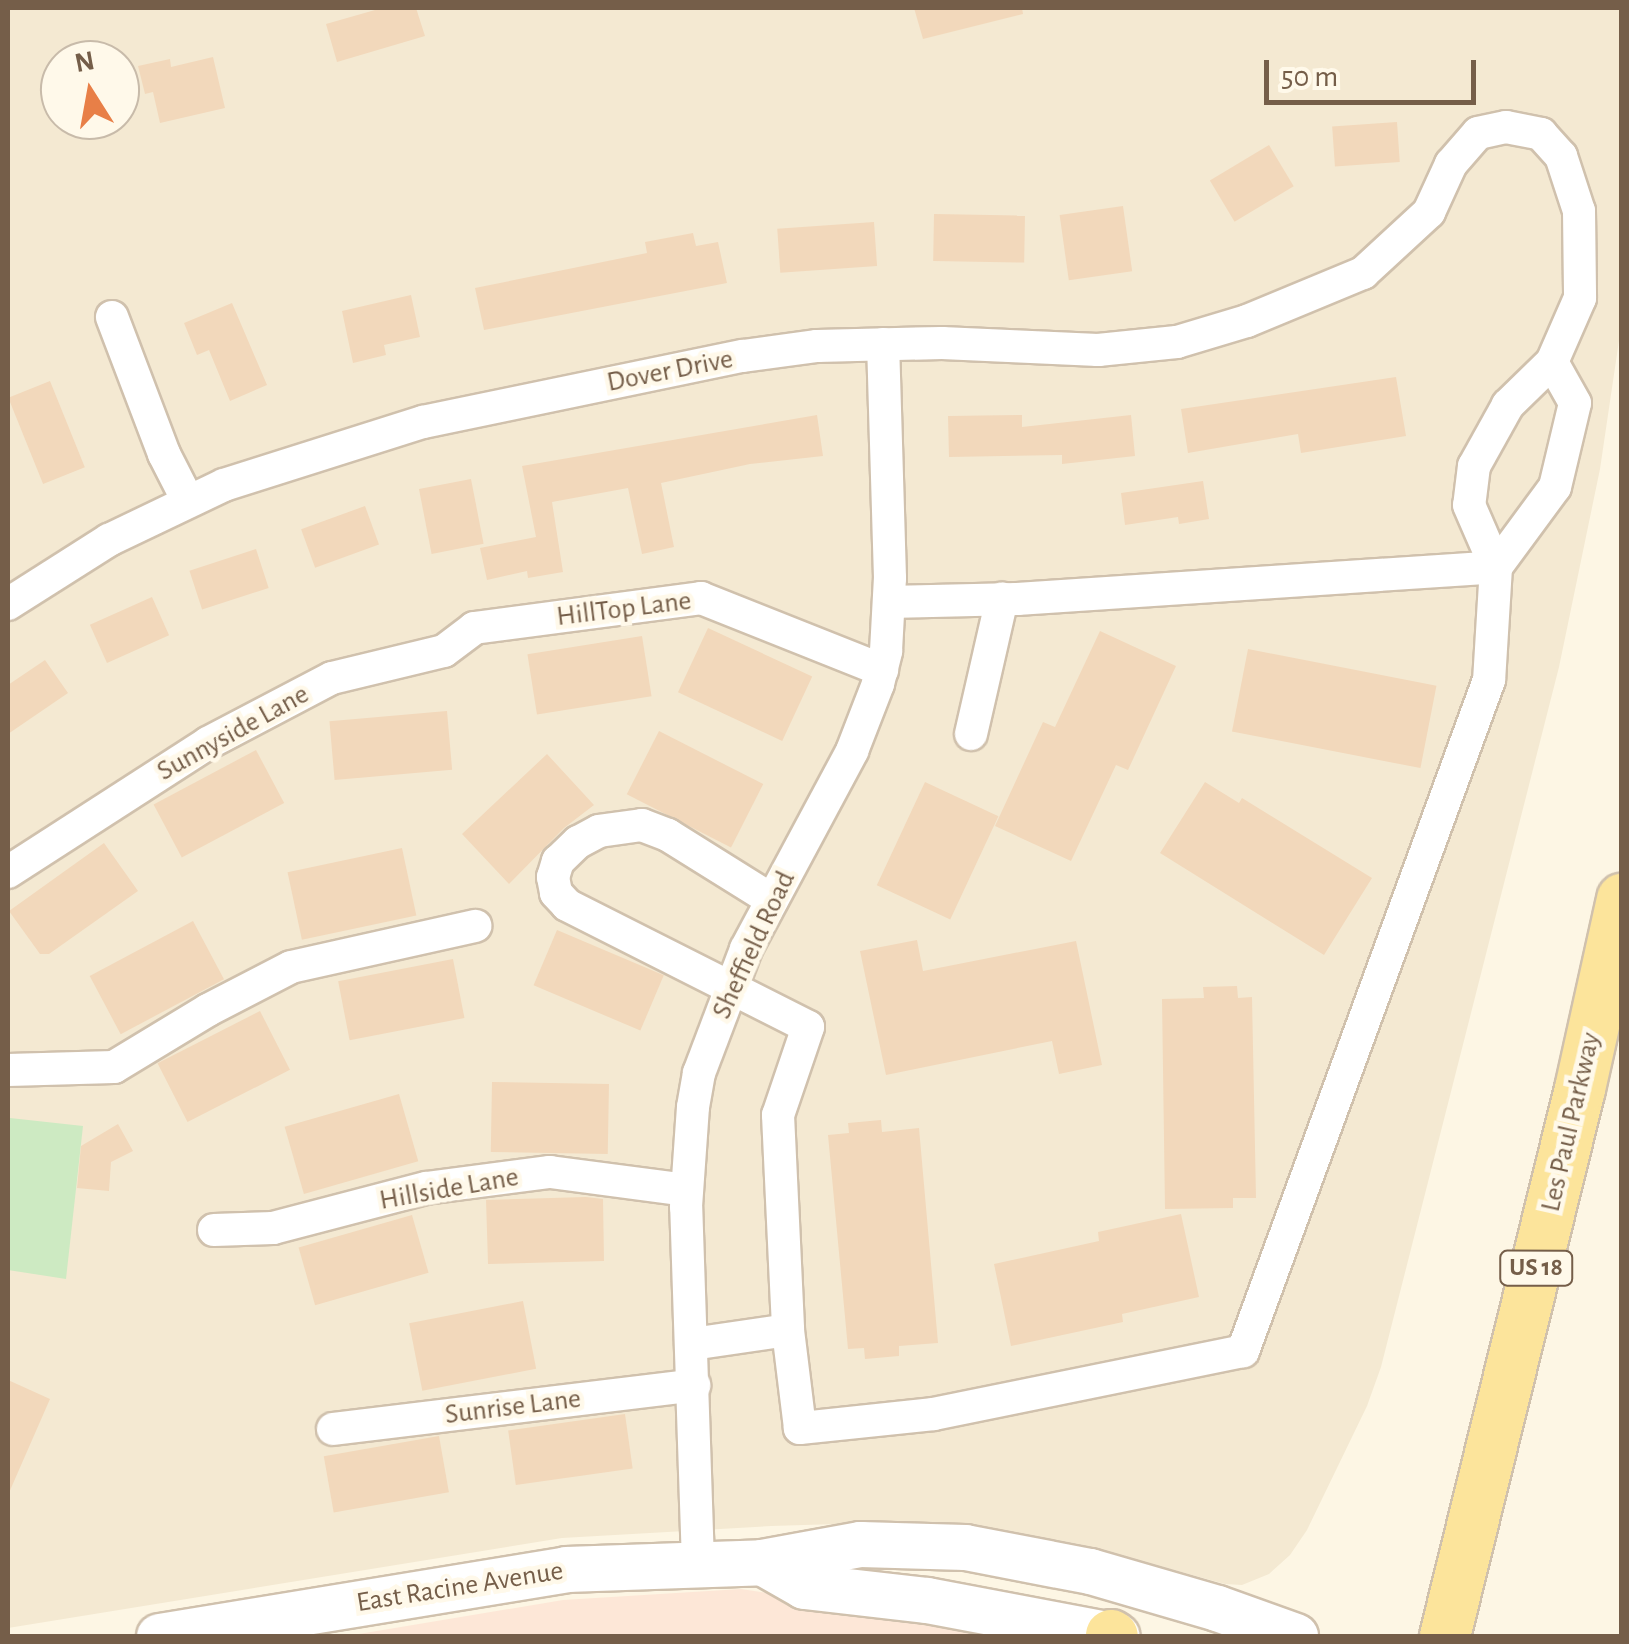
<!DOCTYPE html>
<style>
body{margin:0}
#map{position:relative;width:1629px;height:1644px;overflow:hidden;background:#fdf6e4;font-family:"Alegreya Sans",sans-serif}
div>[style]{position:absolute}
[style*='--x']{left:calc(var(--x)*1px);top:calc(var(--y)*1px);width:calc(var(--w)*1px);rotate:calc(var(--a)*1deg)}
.residential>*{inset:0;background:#f4e9d2}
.commercial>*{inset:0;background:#fde7d7}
.green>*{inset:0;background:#cdeac2}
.building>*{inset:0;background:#f2d8bb;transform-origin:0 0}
.roads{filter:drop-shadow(2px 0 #d0c1ad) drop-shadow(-2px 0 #d0c1ad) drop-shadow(0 2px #d0c1ad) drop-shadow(0 -2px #d0c1ad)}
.street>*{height:32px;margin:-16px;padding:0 16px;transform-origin:16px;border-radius:16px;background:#fff}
.secondary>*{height:45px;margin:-22.5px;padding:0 22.5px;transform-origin:22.5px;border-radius:22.5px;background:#fff}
.primary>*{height:50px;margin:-25px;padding:0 25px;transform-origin:25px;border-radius:25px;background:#fce49b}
span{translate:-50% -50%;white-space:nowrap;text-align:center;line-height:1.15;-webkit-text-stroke:9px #fff9ea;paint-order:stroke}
.shield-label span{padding:2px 8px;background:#fff9ea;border:2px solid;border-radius:8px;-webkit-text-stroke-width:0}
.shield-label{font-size:25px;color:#755e49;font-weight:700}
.street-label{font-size:28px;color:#755e49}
.frame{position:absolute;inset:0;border:10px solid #755e49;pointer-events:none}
.north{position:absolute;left:40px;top:40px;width:100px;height:100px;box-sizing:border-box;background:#fff9ea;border:2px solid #c8bbaa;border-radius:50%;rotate:349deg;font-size:28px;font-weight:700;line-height:40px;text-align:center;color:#755e49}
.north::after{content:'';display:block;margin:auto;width:35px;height:45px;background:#e87f47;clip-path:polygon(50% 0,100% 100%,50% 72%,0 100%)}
.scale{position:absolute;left:1264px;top:60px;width:212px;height:45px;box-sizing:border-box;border:5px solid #755e49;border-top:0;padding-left:12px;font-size:30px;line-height:35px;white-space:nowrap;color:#755e49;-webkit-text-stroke:8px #fff9ea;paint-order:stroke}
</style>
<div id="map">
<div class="residential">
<i style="clip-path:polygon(evenodd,8px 8px,1621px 8px,1621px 327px,1600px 469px,1559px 667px,1381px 1367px,1367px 1406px,1307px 1530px,1290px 1555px,1269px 1574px,1242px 1585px,1225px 1584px,1079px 1544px,982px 1527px,904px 1522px,771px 1526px,562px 1538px,8px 1628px,8px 8px,60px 60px,120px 60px,120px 120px,60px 120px,60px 60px)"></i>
</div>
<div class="commercial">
<i style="clip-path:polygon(741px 1589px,1048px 1636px,353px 1635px,563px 1600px)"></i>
</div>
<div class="green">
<i style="clip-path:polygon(10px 1118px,83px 1126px,66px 1279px,8px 1270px)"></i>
</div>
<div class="building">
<i style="clip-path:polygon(382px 8px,416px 8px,425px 36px,337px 62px,326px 24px)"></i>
<i style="clip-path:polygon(914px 8px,1022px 8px,1023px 14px,923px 39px)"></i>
<i style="clip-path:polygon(213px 57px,225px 108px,160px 123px,153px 92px,145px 94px,138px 66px,170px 59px,171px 67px)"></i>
<i style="left:1397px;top:122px;width:40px;height:65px;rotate:86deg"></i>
<i style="left:1269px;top:145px;width:48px;height:69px;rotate:59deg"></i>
<i style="left:1123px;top:206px;width:66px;height:64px;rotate:82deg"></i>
<i style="left:934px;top:214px;width:91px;height:47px;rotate:1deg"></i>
<i style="left:874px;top:222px;width:44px;height:97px;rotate:86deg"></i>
<i style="clip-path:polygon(693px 233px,696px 246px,718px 242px,727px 283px,484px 330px,475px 288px,647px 253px,645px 242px)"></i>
<i style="clip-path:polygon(411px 295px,420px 337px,384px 345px,386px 355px,353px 363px,342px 311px)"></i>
<i style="clip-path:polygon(232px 303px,267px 385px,230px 401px,209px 350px,197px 355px,184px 323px)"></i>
<i style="clip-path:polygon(1396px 377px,1406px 436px,1301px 453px,1298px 434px,1188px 453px,1181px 409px)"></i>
<i style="left:50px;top:381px;width:93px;height:45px;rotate:68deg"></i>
<i style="clip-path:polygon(817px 415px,823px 456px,750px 464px,661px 483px,674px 547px,642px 554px,628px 488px,552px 502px,563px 572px,528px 578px,527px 571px,487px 580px,480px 548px,536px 537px,522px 466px)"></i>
<i style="clip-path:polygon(1022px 415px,1022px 427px,1131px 415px,1135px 456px,1062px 464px,1062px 455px,949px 457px,948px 416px)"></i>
<i style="left:471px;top:479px;width:66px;height:53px;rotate:79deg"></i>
<i style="clip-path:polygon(1203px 481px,1209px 519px,1179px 524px,1178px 517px,1125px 525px,1121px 493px)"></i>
<i style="left:365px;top:506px;width:41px;height:68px;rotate:70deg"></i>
<i style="left:256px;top:549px;width:41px;height:70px;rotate:72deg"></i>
<i style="left:152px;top:597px;width:42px;height:68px;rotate:66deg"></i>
<i style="left:708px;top:628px;width:115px;height:71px;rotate:25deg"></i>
<i style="clip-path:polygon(1100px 631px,1176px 666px,1128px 770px,1116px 765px,1071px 861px,995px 826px,1043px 722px,1055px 727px)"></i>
<i style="left:642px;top:636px;width:61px;height:116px;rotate:81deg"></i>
<i style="left:1248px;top:649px;width:192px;height:84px;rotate:11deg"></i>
<i style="clip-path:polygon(45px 660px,68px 693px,8px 734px,8px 685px)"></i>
<i style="left:447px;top:711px;width:59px;height:118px;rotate:85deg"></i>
<i style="left:659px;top:731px;width:117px;height:71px;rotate:27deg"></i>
<i style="left:256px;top:750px;width:60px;height:116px;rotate:62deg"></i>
<i style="clip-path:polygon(547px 754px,594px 805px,564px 828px,509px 884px,462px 834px)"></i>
<i style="left:925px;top:782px;width:81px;height:114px;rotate:25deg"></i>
<i style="clip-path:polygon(1205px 782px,1239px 803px,1242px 798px,1372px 878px,1324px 955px,1160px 853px)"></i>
<i style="clip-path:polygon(104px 843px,138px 891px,49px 954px,40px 954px,9px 911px)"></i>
<i style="left:402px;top:848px;width:69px;height:117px;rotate:78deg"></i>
<i style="left:193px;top:921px;width:66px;height:117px;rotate:62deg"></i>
<i style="left:557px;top:930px;width:116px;height:60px;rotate:23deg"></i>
<i style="clip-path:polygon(917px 940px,923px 971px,1076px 941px,1102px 1065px,1059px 1074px,1052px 1041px,886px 1075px,860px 951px)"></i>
<i style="left:453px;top:959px;width:60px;height:117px;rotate:79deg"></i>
<i style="clip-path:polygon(1237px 986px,1238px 998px,1252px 997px,1256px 1198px,1233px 1198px,1233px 1208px,1165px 1209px,1162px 999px,1204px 998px,1203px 987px)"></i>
<i style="left:260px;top:1011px;width:66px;height:115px;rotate:63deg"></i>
<i style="left:492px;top:1082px;width:117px;height:70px;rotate:1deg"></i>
<i style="left:399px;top:1094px;width:70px;height:119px;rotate:74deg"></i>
<i style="clip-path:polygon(881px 1120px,882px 1132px,919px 1128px,938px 1343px,899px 1346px,899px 1356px,865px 1359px,864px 1348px,848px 1349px,828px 1135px,849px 1133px,848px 1123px)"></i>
<i style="clip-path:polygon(118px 1124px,133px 1151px,111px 1162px,109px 1191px,77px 1188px,81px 1146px)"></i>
<i style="clip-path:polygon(586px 1197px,603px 1199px,604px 1261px,488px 1264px,486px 1200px)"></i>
<i style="clip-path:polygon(1181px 1214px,1199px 1297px,1122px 1314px,1123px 1322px,1011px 1346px,994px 1264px,1099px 1241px,1098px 1232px)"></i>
<i style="left:412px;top:1215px;width:60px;height:118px;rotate:74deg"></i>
<i style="left:523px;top:1301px;width:69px;height:116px;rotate:79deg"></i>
<i style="clip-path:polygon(8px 1380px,50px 1399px,8px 1495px)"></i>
<i style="left:625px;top:1414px;width:55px;height:118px;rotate:82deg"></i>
<i style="left:439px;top:1436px;width:57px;height:117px;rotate:80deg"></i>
</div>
<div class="roads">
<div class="street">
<i style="--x:112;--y:317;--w:147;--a:69.2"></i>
<i style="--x:164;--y:454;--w:53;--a:62.9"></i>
<i style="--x:889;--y:602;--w:128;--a:-1.3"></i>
<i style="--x:1017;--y:599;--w:480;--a:-3.8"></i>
<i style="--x:1496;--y:567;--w:99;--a:-53.6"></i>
<i style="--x:1555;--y:487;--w:86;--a:-76.6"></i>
<i style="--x:1575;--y:403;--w:47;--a:-119.3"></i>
<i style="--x:8;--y:604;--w:120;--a:-32.4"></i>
<i style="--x:109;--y:540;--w:127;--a:-25.6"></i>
<i style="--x:224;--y:485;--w:209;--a:-17.6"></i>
<i style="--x:423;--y:422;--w:327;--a:-11.7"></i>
<i style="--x:743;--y:356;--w:75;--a:-7.7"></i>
<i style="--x:817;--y:346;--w:125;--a:-1.4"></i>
<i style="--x:942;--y:343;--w:156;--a:2.6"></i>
<i style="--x:1098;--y:350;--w:79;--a:-5.8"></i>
<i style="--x:1177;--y:342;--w:73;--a:-16.7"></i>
<i style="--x:1247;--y:321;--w:126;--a:-22.5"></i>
<i style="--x:1363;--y:273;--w:90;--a:-42.7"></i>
<i style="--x:1429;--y:212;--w:53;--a:-65.4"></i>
<i style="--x:1451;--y:164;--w:41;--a:-48.9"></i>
<i style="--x:1478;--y:133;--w:29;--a:-12"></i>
<i style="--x:1506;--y:127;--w:36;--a:11"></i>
<i style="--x:1541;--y:134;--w:30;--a:48"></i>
<i style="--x:1561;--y:156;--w:58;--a:71.9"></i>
<i style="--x:1579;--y:211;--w:87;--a:89.3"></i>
<i style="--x:1580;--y:298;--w:70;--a:113.6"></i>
<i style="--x:1552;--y:362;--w:62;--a:135.7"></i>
<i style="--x:1508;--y:405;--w:70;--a:119.1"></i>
<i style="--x:1474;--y:466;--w:39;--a:97"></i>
<i style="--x:1469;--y:505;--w:68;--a:66.5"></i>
<i style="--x:1496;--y:567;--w:113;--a:93.5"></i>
<i style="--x:1489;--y:680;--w:715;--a:110.13"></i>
<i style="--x:1243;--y:1351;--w:315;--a:168.5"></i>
<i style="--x:934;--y:1414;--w:135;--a:174"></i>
<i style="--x:800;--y:1428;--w:99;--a:-97"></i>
<i style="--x:788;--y:1330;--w:97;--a:171.7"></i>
<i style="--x:971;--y:734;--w:139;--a:-77.1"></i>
<i style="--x:8;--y:872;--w:238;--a:-32.8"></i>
<i style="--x:208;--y:743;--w:140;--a:-27.7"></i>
<i style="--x:332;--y:678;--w:115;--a:-13.6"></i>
<i style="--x:444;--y:651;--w:38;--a:-37"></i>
<i style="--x:474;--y:628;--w:229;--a:-7.5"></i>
<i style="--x:701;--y:598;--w:195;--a:21.7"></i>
<i style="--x:772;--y:900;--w:123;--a:-148"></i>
<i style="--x:668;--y:835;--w:28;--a:-159"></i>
<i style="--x:642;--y:825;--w:43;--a:172.1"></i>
<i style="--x:599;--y:831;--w:24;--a:152"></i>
<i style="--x:578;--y:842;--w:28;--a:136"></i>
<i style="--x:558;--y:861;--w:17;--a:107"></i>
<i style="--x:553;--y:877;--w:16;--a:79"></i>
<i style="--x:556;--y:893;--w:16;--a:47"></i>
<i style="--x:567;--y:905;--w:270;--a:26.8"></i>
<i style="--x:808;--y:1027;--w:93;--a:108.8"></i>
<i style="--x:778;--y:1115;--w:215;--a:87.3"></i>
<i style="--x:8;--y:1070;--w:106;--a:-1.6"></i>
<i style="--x:114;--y:1067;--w:110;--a:-31.2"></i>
<i style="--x:208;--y:1010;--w:93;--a:-27.4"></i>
<i style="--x:291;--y:967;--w:189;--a:-12.6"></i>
<i style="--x:214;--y:1230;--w:59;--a:-1.9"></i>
<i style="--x:273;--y:1228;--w:158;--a:-14.7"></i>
<i style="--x:426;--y:1188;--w:125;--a:-7.4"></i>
<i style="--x:550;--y:1172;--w:137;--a:7.5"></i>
<i style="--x:333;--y:1429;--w:364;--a:-6.9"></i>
<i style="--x:698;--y:1563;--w:356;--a:-91.9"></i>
<i style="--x:686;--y:1207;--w:100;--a:-86"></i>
<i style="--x:693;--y:1107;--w:35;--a:-80"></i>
<i style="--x:699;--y:1073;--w:133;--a:-69.2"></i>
<i style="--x:746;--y:949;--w:225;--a:-61.8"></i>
<i style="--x:852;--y:751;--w:72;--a:-68.8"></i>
<i style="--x:878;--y:684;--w:34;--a:-76"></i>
<i style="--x:886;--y:651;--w:73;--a:-86.9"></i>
<i style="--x:890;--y:578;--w:234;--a:-91.7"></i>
</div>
<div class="secondary">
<i style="--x:762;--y:1562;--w:48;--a:29.7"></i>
<i style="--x:804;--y:1586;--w:124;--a:6.5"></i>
<i style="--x:927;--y:1600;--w:193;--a:10.7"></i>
<i style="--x:159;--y:1636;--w:412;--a:-9.3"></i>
<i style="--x:566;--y:1569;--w:196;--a:-2"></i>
<i style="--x:762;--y:1562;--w:100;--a:-10.4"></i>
<i style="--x:860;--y:1544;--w:105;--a:1.6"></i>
<i style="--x:965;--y:1547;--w:127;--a:10.9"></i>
<i style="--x:1090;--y:1571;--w:132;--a:16.2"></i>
<i style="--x:1217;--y:1608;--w:83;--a:19.7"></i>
</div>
<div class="primary">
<i style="--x:1111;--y:1635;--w:2;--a:27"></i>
<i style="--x:1445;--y:1636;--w:563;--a:-76.14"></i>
<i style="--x:1580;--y:1089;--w:195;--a:-77.5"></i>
</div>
</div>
<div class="shield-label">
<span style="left:1536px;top:1268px">US 18</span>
</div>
<div class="street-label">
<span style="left:670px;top:371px;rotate:-11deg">Dover Drive</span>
<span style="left:624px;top:609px;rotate:-7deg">HillTop Lane</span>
<span style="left:233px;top:733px;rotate:-29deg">Sunnyside Lane</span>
<span style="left:754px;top:945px;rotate:-65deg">Sheffield Road</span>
<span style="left:1571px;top:1122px;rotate:-77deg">Les Paul Parkway</span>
<span style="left:449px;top:1189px;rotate:-10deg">Hillside Lane</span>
<span style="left:513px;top:1407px;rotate:-7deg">Sunrise Lane</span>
<span style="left:460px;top:1587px;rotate:-9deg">East Racine Avenue</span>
</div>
<div class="frame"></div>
<div class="north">N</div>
<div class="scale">50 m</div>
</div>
